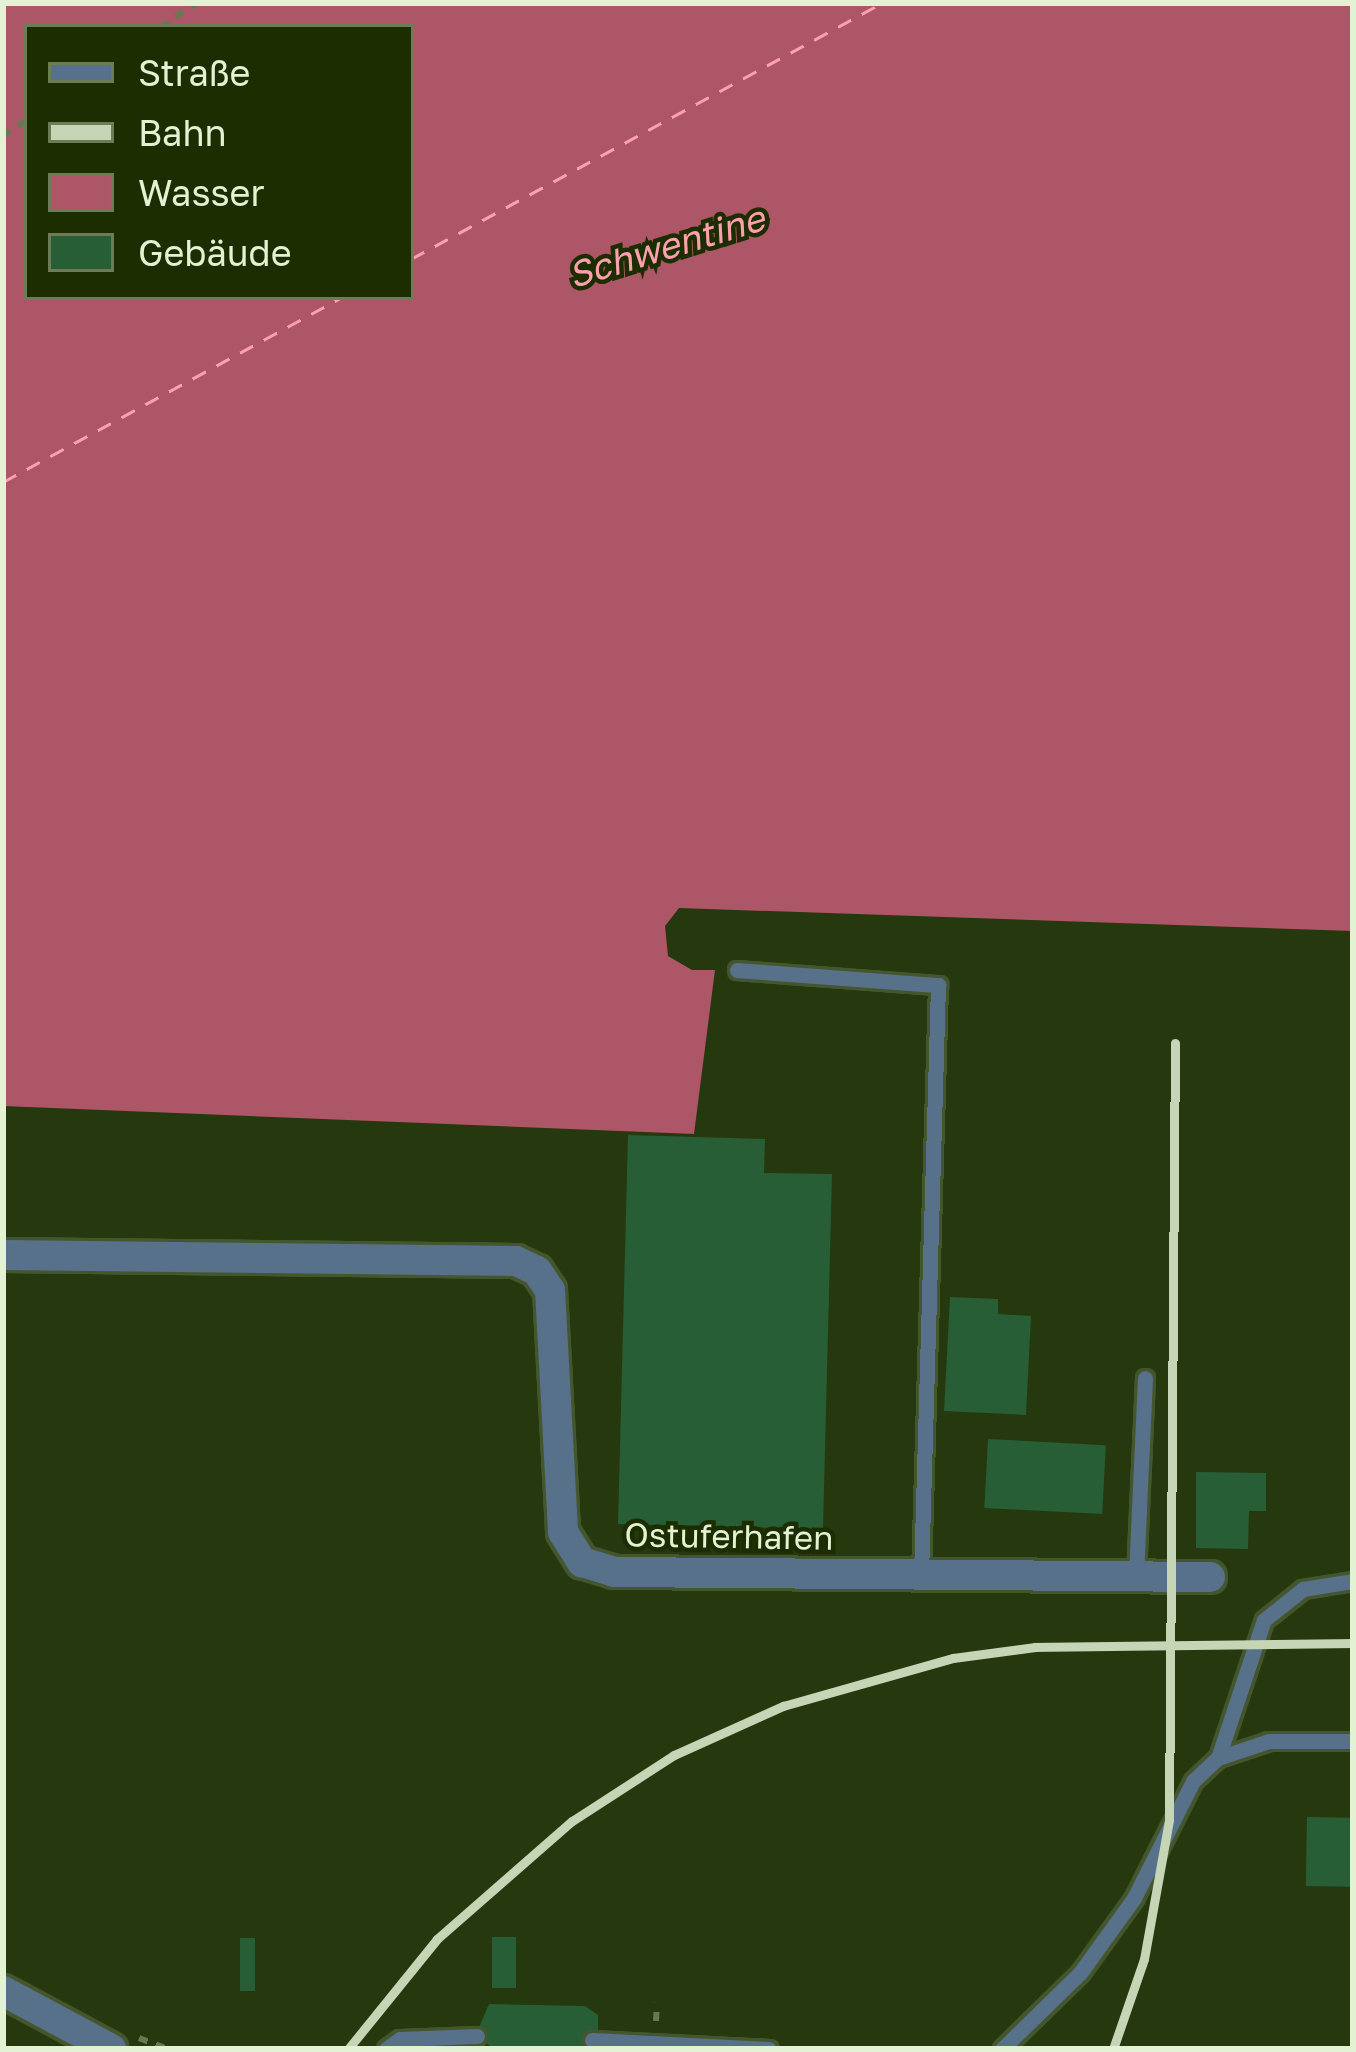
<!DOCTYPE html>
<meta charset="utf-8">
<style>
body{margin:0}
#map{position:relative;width:1356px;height:2052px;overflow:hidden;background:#26380d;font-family:"Golos Text",sans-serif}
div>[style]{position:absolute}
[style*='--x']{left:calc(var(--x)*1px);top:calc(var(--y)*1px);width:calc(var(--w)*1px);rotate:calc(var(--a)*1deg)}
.water>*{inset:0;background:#ac5667}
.ferry>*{height:3px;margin-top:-1.5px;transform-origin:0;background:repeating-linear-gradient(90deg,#ffa0af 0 15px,transparent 0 27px)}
.building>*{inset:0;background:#285e35;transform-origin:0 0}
.path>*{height:6px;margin-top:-3px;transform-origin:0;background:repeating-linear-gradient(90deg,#677852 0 9px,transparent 0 18px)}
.roads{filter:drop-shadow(3px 0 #44562d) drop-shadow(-3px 0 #44562d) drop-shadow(0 3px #44562d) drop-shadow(0 -3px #44562d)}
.service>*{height:15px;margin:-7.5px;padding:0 7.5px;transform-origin:7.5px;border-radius:7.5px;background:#57718b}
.minor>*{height:30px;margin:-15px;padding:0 15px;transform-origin:15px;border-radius:15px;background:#57718b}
.tertiary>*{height:30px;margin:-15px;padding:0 15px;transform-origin:15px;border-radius:15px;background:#57718b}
.rail>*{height:9px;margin:-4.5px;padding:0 4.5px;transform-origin:4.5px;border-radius:4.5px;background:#c5d5b5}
span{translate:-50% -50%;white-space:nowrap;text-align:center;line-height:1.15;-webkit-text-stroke:9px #1c2d02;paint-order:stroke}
.street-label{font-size:33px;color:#e2f2d3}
.water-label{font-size:36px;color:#ffa0af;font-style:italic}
.frame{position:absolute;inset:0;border:6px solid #e2f2d3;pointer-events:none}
.legend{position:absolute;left:24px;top:24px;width:390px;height:276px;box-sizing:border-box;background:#1c2d02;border:3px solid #6b7c56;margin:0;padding:15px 21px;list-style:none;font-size:36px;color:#e2f2d3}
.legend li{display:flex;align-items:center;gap:24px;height:60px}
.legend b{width:60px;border:3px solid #6b7c56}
</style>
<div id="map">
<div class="water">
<i style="clip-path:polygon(evenodd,3px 3px,1353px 3px,1353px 931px,679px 908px,665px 926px,668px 956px,692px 970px,715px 970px,694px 1134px,3px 1106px,3px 3px,27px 27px,411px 27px,411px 297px,27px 297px,27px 27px)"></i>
</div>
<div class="ferry">
<i style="--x:411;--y:259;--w:536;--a:-28.53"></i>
<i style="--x:3;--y:482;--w:386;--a:-28.6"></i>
</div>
<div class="building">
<i style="clip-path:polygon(628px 1135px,765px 1139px,764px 1173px,832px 1174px,823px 1529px,618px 1524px)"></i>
<i style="clip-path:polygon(950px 1297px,998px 1299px,998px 1314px,1031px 1316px,1026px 1415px,944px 1411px)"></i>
<i style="left:988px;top:1439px;width:118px;height:69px;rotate:3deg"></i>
<i style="clip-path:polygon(1196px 1472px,1266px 1473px,1266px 1511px,1249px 1511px,1248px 1549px,1196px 1548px)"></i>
<i style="left:1307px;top:1817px;width:46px;height:69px;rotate:1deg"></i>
<i style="left:492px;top:1937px;width:24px;height:51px"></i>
<i style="left:240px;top:1938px;width:15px;height:53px"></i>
<i style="clip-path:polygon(489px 2004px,585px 2006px,598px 2015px,598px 2034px,580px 2049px,493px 2049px,476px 2034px)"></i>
</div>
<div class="path">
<i style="--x:161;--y:27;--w:42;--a:-34.4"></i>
<i style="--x:3;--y:136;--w:29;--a:-34"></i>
<i style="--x:656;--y:2021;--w:18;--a:-87"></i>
<i style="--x:139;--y:2038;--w:31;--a:21"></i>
</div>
<div class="roads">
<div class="service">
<i style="--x:737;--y:970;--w:202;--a:4.3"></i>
<i style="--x:938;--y:985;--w:589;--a:91.65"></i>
<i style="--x:1136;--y:1576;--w:198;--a:-87.4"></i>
<i style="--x:1218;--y:1758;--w:145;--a:-71.6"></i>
<i style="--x:1264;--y:1620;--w:50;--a:-38.5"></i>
<i style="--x:1303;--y:1589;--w:51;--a:-9.1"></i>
<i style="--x:592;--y:2040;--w:177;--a:2.9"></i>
<i style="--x:386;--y:2049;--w:17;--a:-36"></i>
<i style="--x:400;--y:2039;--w:77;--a:-2.2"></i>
<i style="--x:1002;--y:2049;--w:109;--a:-44.3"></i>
<i style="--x:1080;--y:1973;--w:92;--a:-54.2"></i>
<i style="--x:1134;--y:1898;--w:131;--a:-63.2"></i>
<i style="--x:1193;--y:1781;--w:34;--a:-43"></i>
<i style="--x:1218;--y:1758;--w:54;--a:-18.4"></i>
<i style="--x:1269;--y:1741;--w:84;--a:0"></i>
</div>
<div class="minor">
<i style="--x:3;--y:1255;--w:513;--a:0.67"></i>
<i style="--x:516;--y:1261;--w:23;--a:25"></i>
<i style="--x:537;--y:1271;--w:23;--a:56"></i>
<i style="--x:550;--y:1290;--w:242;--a:86.9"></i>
<i style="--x:563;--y:1532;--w:36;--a:58"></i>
<i style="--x:582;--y:1562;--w:34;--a:17"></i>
<i style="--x:614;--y:1572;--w:596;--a:0.48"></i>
</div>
<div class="tertiary">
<i style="--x:3;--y:1991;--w:123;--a:28.2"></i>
</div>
</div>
<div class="rail">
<i style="--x:348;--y:2049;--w:141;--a:-51"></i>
<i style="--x:437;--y:1939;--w:179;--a:-41.2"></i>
<i style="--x:572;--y:1821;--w:121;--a:-32.9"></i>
<i style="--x:674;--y:1755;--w:120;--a:-24.2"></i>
<i style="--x:783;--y:1706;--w:177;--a:-15.8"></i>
<i style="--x:953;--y:1658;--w:83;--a:-7.6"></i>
<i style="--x:1035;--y:1647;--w:318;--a:-0.7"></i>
<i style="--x:1113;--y:2049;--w:95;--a:-71"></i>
<i style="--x:1144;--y:1959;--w:141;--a:-79.8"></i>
<i style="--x:1169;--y:1820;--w:777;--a:-89.56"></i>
</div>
<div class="street-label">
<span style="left:729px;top:1536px;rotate:1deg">Ostuferhafen</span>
</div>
<div class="water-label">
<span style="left:666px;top:246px;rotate:-17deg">Schwentine</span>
</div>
<div class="frame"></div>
<ul class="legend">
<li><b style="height:15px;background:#57718b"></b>Straße</li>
<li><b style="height:15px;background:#c5d5b5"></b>Bahn</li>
<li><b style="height:33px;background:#ac5667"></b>Wasser</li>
<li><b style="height:33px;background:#285e35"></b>Gebäude</li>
</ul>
</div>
